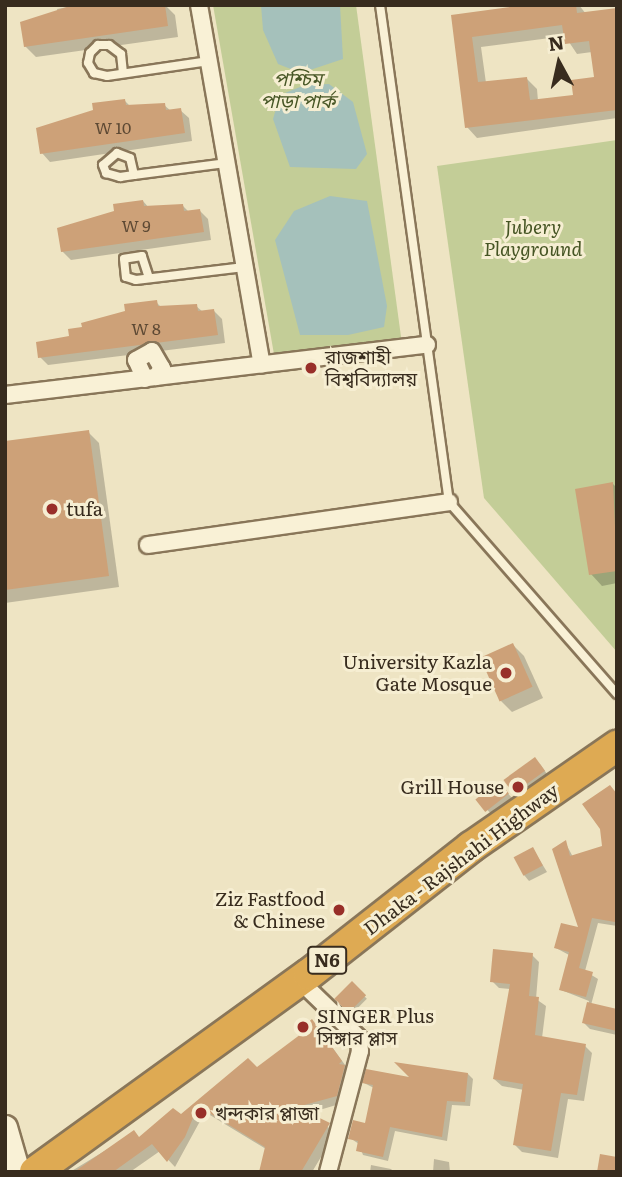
<!DOCTYPE html>
<meta charset="utf-8">
<style>
body{margin:0}
#map{position:relative;width:622px;height:1177px;overflow:hidden;background:#eee4c3;font-family:Literata,"Noto Sans Bengali",serif}
div>[style]{position:absolute}
[style*='--x']{left:calc(var(--x)*1px);top:calc(var(--y)*1px);width:calc(var(--w)*1px);rotate:calc(var(--a)*1deg)}
.green>*{inset:0;background:#c3cd97}
.water>*{inset:0;background:#a5c1bb}
.shadow>*{inset:0;background:#0003;transform-origin:0 0}
.building>*{inset:0;background:#cda178;transform-origin:0 0}
.roads{filter:drop-shadow(2px 0 #897659) drop-shadow(-2px 0 #897659) drop-shadow(0 2px #897659) drop-shadow(0 -2px #897659)}
.lane>*{height:8px;margin:-4px;padding:0 4px;transform-origin:4px;border-radius:4px;background:#f9f1d6}
.street>*{height:16px;margin:-8px;padding:0 8px;transform-origin:8px;border-radius:8px;background:#f9f1d6}
.secondary>*{height:23px;margin:-11.5px;padding:0 11.5px;transform-origin:11.5px;border-radius:11.5px;background:#f9f1d6}
.highway>*{height:30px;margin:-15px;padding:0 15px;transform-origin:15px;border-radius:15px;background:#deaa53}
.dots>*{width:19px;height:19px;translate:-50% -50%;box-sizing:border-box;border:4px solid #f6eed2;border-radius:50%}
span{translate:-50% -50%;white-space:nowrap;text-align:center;line-height:1.15;-webkit-text-stroke:6px #f6eed2;paint-order:stroke}
.number-label{font-size:16px;color:#5d4934}
.number-label span{-webkit-text-stroke-width:0}
.shield-label span{padding:2px 5px;background:#f6eed2;border:2px solid;border-radius:5px;-webkit-text-stroke-width:0}
.shield-label{font-size:18px;color:#382c1e;font-weight:700}
.park-label{font-size:19px;color:#465524;font-style:italic}
.poi-label{font-size:19px;color:#382c1e}
.left{translate:0 -50%;text-align:left}
.right{translate:-100% -50%;text-align:right}
.street-label{font-size:19px;color:#382c1e}
.frame{position:absolute;inset:0;border:7px solid #382c1e;pointer-events:none}
.north{position:absolute;left:524px;top:28px;width:70px;height:70px;-webkit-text-stroke:5px #f6eed2;paint-order:stroke;rotate:352deg;font-size:19px;font-weight:700;line-height:28px;text-align:center;color:#382c1e}
.north::after{content:'';display:block;margin:auto;width:24px;height:32px;background:#382c1e;clip-path:polygon(50% 0,100% 100%,50% 72%,0 100%)}
</style>
<div id="map">
<div class="green">
<i style="clip-path:polygon(213px 5px,356px 5px,402px 344px,275px 360px)"></i>
<i style="clip-path:polygon(617px 140px,617px 652px,484px 498px,437px 166px)"></i>
</div>
<div class="water">
<i style="clip-path:polygon(261px 5px,340px 5px,343px 59px,301px 73px,278px 64px,263px 30px)"></i>
<i style="clip-path:polygon(329px 84px,353px 102px,367px 154px,356px 169px,290px 167px,273px 119px,280px 95px,305px 85px)"></i>
<i style="clip-path:polygon(330px 196px,367px 201px,387px 306px,384px 327px,348px 335px,300px 335px,275px 240px,294px 211px)"></i>
</div>
<div class="shadow">
<i style="clip-path:polygon(79px 5px,165px 5px,175px 15px,178px 37px,36px 57px,25px 46px,58px 14px,57px 9px)"></i>
<i style="clip-path:polygon(evenodd,537px 5px,579px 5px,586px 14px,617px 9px,617px 118px,477px 138px,467px 127px,453px 16px,537px 5px,565px 36px,577px 54px,592px 52px,596px 79px,575px 96px,538px 101px,537px 89px,527px 79px,486px 83px,481px 47px,565px 36px)"></i>
<i style="clip-path:polygon(124px 100px,130px 106px,164px 105px,171px 111px,180px 110px,189px 118px,192px 141px,50px 162px,42px 153px)"></i>
<i style="clip-path:polygon(143px 201px,149px 208px,183px 206px,189px 212px,200px 211px,208px 219px,211px 240px,71px 260px,62px 251px)"></i>
<i style="clip-path:polygon(156px 302px,162px 308px,196px 306px,203px 312px,214px 311px,222px 319px,225px 343px,48px 365px,40px 357px,84px 329px)"></i>
<i style="clip-path:polygon(88px 432px,99px 443px,119px 587px,5px 603px,5px 443px)"></i>
<i style="clip-path:polygon(613px 484px,617px 488px,617px 583px,602px 586px,591px 574px)"></i>
<i style="clip-path:polygon(513px 645px,524px 656px,543px 698px,512px 712px,501px 701px)"></i>
<i style="clip-path:polygon(540px 764px,549px 777px,522px 798px,517px 793px)"></i>
<i style="clip-path:polygon(617px 785px,617px 926px,598px 923px,585px 971px,598px 979px,591px 1005px,617px 1011px,617px 1035px,590px 1029px,584px 1023px,589px 1001px,561px 990px,569px 955px,556px 948px,581px 930px,565px 842px,573px 857px,604px 847px)"></i>
<i style="clip-path:polygon(504px 789px,514px 800px,494px 817px,478px 800px)"></i>
<i style="clip-path:polygon(533px 849px,547px 872px,529px 881px,524px 875px)"></i>
<i style="clip-path:polygon(532px 955px,539px 962px,536px 999px,546px 1006px,542px 1038px,585px 1046px,592px 1053px,584px 1101px,568px 1099px,558px 1158px,522px 1152px,515px 1145px,524px 1090px,502px 1086px,494px 1079px,510px 989px,499px 988px,492px 981px)"></i>
<i style="left:352px;top:984px;width:21px;height:21px;rotate:45deg"></i>
<i style="clip-path:polygon(319px 1029px,348px 1069px,343px 1103px,306px 1114px,336px 1132px,312px 1172px,260px 1172px,266px 1149px,205px 1112px,175px 1167px,160px 1151px,130px 1172px,70px 1172px,134px 1133px,140px 1139px,181px 1116px,248px 1060px,257px 1070px)"></i>
<i style="clip-path:polygon(468px 1074px,473px 1079px,470px 1106px,452px 1105px,447px 1141px,395px 1131px,388px 1161px,363px 1155px,359px 1144px,350px 1138px,367px 1125px,374px 1088px,364px 1083px)"></i>
<i style="clip-path:polygon(434px 1159px,449px 1162px,450px 1172px,433px 1172px)"></i>
<i style="clip-path:polygon(371px 1165px,391px 1169px,394px 1172px,370px 1172px)"></i>
</div>
<div class="building">
<i style="clip-path:polygon(73px 5px,165px 5px,168px 26px,24px 47px,20px 22px)"></i>
<i style="clip-path:polygon(evenodd,524px 5px,576px 5px,577px 13px,617px 8px,617px 110px,465px 128px,451px 15px,524px 5px,562px 25px,565px 44px,589px 41px,594px 77px,571px 80px,573px 95px,530px 100px,527px 77px,478px 82px,472px 37px,562px 25px)"></i>
<i style="clip-path:polygon(125px 99px,126px 105px,165px 103px,166px 110px,181px 108px,185px 133px,40px 154px,36px 128px,93px 110px,92px 103px)"></i>
<i style="clip-path:polygon(143px 200px,144px 206px,183px 204px,184px 211px,200px 209px,204px 232px,61px 252px,57px 228px,114px 211px,113px 204px)"></i>
<i style="clip-path:polygon(157px 300px,158px 306px,197px 304px,198px 311px,214px 309px,218px 335px,38px 358px,36px 342px,69px 336px,68px 329px,82px 327px,81px 323px,125px 311px,124px 304px)"></i>
<i style="clip-path:polygon(89px 430px,109px 576px,5px 590px,5px 441px)"></i>
<i style="clip-path:polygon(613px 482px,617px 571px,589px 575px,575px 489px)"></i>
<i style="left:513px;top:643px;width:48px;height:36px;rotate:66deg"></i>
<i style="left:535px;top:757px;width:17px;height:39px;rotate:54deg"></i>
<i style="left:499px;top:781px;width:16px;height:30px;rotate:52deg"></i>
<i style="clip-path:polygon(610px 785px,617px 794px,617px 912px,615px 922px,592px 918px,579px 968px,593px 972px,586px 997px,559px 990px,569px 952px,554px 948px,561px 923px,578px 927px,552px 849px,566px 840px,570px 856px,602px 846px,600px 829px,582px 804px)"></i>
<i style="left:533px;top:847px;width:21px;height:22px;rotate:62deg"></i>
<i style="clip-path:polygon(493px 949px,533px 953px,529px 996px,539px 997px,535px 1035px,586px 1044px,577px 1095px,561px 1093px,551px 1151px,513px 1145px,523px 1084px,493px 1079px,510px 984px,490px 982px)"></i>
<i style="left:352px;top:981px;width:20px;height:25px;rotate:45deg"></i>
<i style="clip-path:polygon(587px 1002px,617px 1009px,617px 1031px,582px 1023px)"></i>
<i style="clip-path:polygon(312px 1019px,342px 1061px,339px 1064px,345px 1065px,337px 1096px,297px 1107px,330px 1123px,301px 1172px,259px 1172px,265px 1147px,198px 1106px,185px 1137px,167px 1162px,152px 1144px,113px 1172px,74px 1172px,134px 1130px,139px 1137px,173px 1108px,181px 1114px,248px 1058px,257px 1067px,301px 1034px,298px 1031px)"></i>
<i style="clip-path:polygon(394px 1062px,468px 1073px,465px 1102px,447px 1101px,442px 1137px,390px 1127px,383px 1157px,356px 1151px,358px 1141px,348px 1139px,353px 1120px,365px 1123px,373px 1085px,362px 1083px,366px 1069px,409px 1077px)"></i>
<i style="clip-path:polygon(600px 1154px,617px 1157px,617px 1172px,597px 1172px)"></i>
</div>
<div class="roads">
<div class="lane">
<i style="--x:380;--y:5;--w:502;--a:82.1"></i>
<i style="--x:449;--y:502;--w:255;--a:48.8"></i>
<i style="--x:123;--y:73;--w:19;--a:-96"></i>
<i style="--x:121;--y:54;--w:15;--a:-143"></i>
<i style="--x:109;--y:45;--w:11;--a:180"></i>
<i style="--x:98;--y:45;--w:11;--a:135"></i>
<i style="--x:90;--y:53;--w:10;--a:101"></i>
<i style="--x:88;--y:63;--w:12;--a:59"></i>
<i style="--x:94;--y:73;--w:13;--a:13"></i>
<i style="--x:107;--y:76;--w:103;--a:-8.4"></i>
<i style="--x:134;--y:175;--w:17;--a:-103"></i>
<i style="--x:130;--y:158;--w:14;--a:-159"></i>
<i style="--x:117;--y:153;--w:18;--a:139"></i>
<i style="--x:103;--y:165;--w:9;--a:69"></i>
<i style="--x:106;--y:173;--w:15;--a:16"></i>
<i style="--x:120;--y:177;--w:14;--a:-8"></i>
<i style="--x:134;--y:175;--w:94;--a:-7.4"></i>
<i style="--x:149;--y:278;--w:23;--a:-108"></i>
<i style="--x:142;--y:256;--w:18;--a:171"></i>
<i style="--x:124;--y:259;--w:18;--a:84"></i>
<i style="--x:126;--y:277;--w:10;--a:17"></i>
<i style="--x:136;--y:280;--w:109;--a:-6.9"></i>
</div>
<div class="street">
<i style="--x:199;--y:5;--w:365;--a:80.1"></i>
<i style="--x:145;--y:379;--w:21;--a:-115"></i>
<i style="--x:136;--y:360;--w:18;--a:-29"></i>
<i style="--x:152;--y:351;--w:20;--a:60"></i>
<i style="--x:162;--y:368;--w:11;--a:124"></i>
<i style="--x:5;--y:395;--w:425;--a:-6.8"></i>
<i style="--x:148;--y:545;--w:304;--a:-8.1"></i>
<i style="--x:300;--y:981;--w:82;--a:44"></i>
<i style="--x:359;--y:1038;--w:13;--a:86"></i>
<i style="--x:360;--y:1051;--w:125;--a:104.8"></i>
</div>
<div class="secondary">
<i style="--x:5;--y:1127;--w:47;--a:73.9"></i>
</div>
<div class="highway">
<i style="--x:35;--y:1172;--w:338;--a:-35.9"></i>
<i style="--x:309;--y:974;--w:206;--a:-38.1"></i>
<i style="--x:471;--y:847;--w:178;--a:-34.7"></i>
</div>
</div>
<div class="dots">
<i style="left:311px;top:368px;background:#982f29"></i>
<i style="left:52px;top:509px;background:#982f29"></i>
<i style="left:506px;top:673px;background:#982f29"></i>
<i style="left:518px;top:787px;background:#982f29"></i>
<i style="left:339px;top:910px;background:#982f29"></i>
<i style="left:303px;top:1027px;background:#982f29"></i>
<i style="left:201px;top:1113px;background:#982f29"></i>
</div>
<div class="number-label">
<span style="left:113px;top:127px">W 10</span>
<span style="left:136px;top:225px">W 9</span>
<span style="left:146px;top:328px">W 8</span>
</div>
<div class="shield-label">
<span style="left:327px;top:960px">N6</span>
</div>
<div class="park-label">
<span style="left:298px;top:90px">পশ্চিম<br>পাড়া পার্ক</span>
<span style="left:533px;top:238px">Jubery<br>Playground</span>
</div>
<div class="poi-label">
<span class="left" style="left:325px;top:368px">রাজশাহী<br>বিশ্ববিদ্যালয়</span>
<span class="left" style="left:66px;top:509px">tufa</span>
<span class="right" style="left:492px;top:673px">University Kazla<br>Gate Mosque</span>
<span class="right" style="left:504px;top:787px">Grill House</span>
<span class="right" style="left:325px;top:910px">Ziz Fastfood<br>&amp; Chinese</span>
<span class="left" style="left:317px;top:1027px">SINGER Plus<br>সিঙ্গার প্লাস</span>
<span class="left" style="left:215px;top:1113px">খন্দকার প্লাজা</span>
</div>
<div class="street-label">
<span style="left:461px;top:859px;rotate:-37deg">Dhaka - Rajshahi Highway</span>
</div>
<div class="frame"></div>
<div class="north">N</div>
</div>
